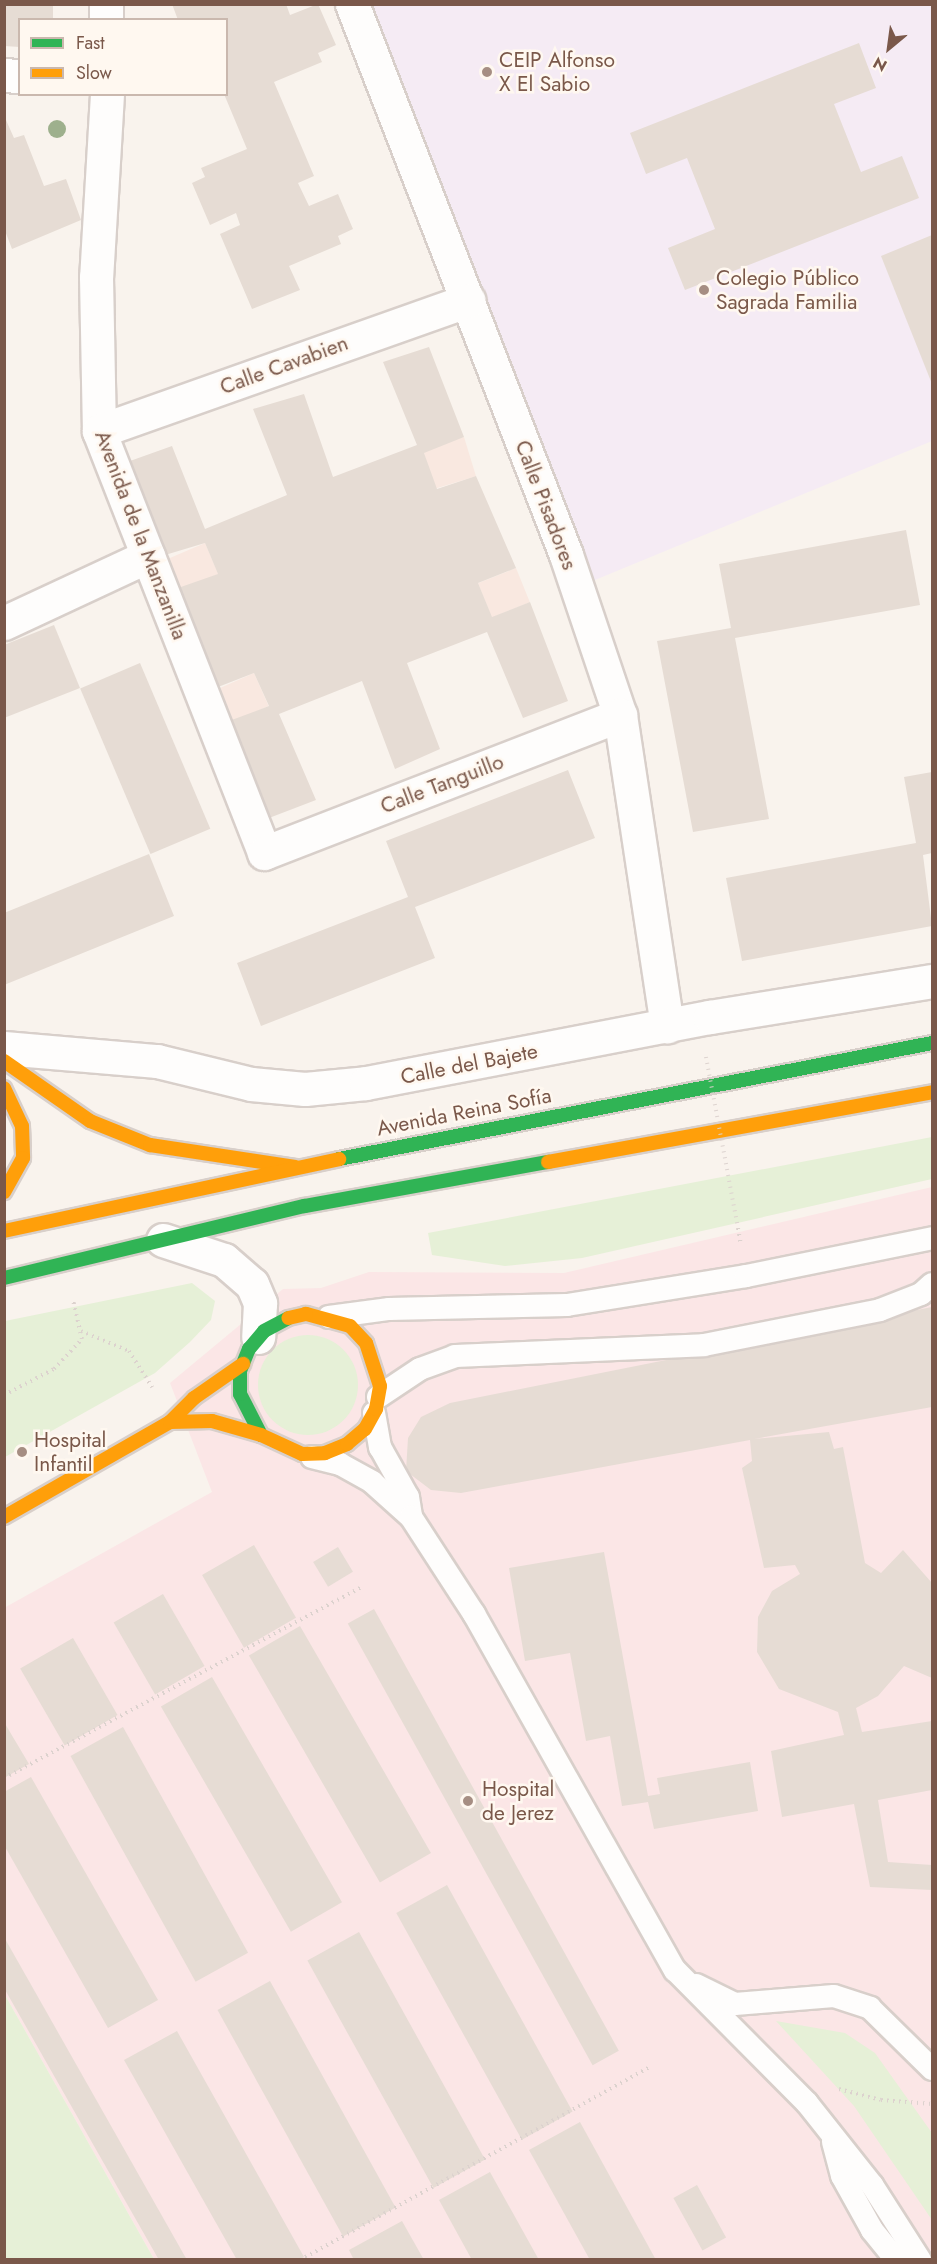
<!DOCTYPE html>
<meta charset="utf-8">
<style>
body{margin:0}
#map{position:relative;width:937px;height:2264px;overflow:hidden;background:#f9f3ed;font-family:Jost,sans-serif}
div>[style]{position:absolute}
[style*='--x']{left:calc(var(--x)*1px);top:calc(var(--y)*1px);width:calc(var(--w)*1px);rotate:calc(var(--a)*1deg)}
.commercial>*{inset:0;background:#f9e8e0;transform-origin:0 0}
.education>*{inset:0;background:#f5ebf4}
.medical>*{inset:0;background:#fbe6e6}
.green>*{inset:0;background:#e6f0d7}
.round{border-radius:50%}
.building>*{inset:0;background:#e6dcd4;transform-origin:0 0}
.path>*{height:4px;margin-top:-2px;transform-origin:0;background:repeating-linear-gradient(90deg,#dcd2ce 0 1.5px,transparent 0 6px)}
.roads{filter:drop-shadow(2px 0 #d8cfca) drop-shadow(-2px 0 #d8cfca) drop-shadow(0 2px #d8cfca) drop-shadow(0 -2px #d8cfca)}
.lane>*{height:22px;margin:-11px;padding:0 11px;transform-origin:11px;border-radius:11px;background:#fefdfc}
.street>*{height:33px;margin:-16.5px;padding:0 16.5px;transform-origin:16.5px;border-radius:16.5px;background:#fefdfc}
.fast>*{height:14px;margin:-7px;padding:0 7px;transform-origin:7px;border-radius:7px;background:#30b455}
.slow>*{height:14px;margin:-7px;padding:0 7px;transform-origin:7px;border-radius:7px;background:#ff9f0a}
.path-bridge>*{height:4px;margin-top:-2px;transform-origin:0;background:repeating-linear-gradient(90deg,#dcd2ce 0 1.5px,transparent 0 6px)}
.trees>*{width:18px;height:18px;margin:-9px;border-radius:50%;background:#9eb08d}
.dots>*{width:16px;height:16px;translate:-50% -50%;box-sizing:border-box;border:3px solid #fff8f0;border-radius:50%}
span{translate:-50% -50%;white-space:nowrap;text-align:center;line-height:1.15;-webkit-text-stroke:5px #fff8f0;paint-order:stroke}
.poi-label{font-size:21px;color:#7a584a}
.left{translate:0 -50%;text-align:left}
.street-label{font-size:21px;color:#7a584a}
.frame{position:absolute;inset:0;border:6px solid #7a584a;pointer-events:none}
.legend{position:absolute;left:18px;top:18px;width:210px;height:78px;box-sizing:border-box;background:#fff8f0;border:2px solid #cab8ae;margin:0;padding:8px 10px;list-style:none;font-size:18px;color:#7a584a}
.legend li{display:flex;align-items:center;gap:12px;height:30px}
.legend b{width:30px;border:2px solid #cab8ae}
.north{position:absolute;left:859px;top:18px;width:60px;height:60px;-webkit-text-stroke:4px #fff8f0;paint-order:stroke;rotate:209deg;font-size:16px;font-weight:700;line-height:24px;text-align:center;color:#7a584a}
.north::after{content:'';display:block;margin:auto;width:21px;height:27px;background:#7a584a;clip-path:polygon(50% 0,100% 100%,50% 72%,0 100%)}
</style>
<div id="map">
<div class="commercial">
<i style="left:464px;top:437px;width:41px;height:43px;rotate:73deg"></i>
<i style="left:205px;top:543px;width:34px;height:42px;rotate:67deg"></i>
<i style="left:516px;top:568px;width:37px;height:41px;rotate:68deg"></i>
<i style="left:254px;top:673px;width:36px;height:39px;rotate:66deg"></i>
</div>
<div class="education">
<i style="clip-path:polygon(358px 5px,932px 5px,932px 441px,590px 582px)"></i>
</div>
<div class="medical">
<i style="clip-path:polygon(932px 1187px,932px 2259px,154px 2259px,5px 1995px,4px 1608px,212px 1492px,170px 1383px,283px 1289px,321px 1288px,369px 1272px,564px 1273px)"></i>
</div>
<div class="green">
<i style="clip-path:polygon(932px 1137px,932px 1179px,582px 1258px,505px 1266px,432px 1255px,428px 1233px)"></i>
<i style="clip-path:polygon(192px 1283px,215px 1301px,211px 1320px,190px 1342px,155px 1373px,5px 1457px,5px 1321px)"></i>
<i class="round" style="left:258px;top:1335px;width:100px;height:100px"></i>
<i style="clip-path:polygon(5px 1995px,154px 2259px,5px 2259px)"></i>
<i style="clip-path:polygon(776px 2021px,845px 2033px,875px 2053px,932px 2133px,932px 2220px,854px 2106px)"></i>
</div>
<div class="building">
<i style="clip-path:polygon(4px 4px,53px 4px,53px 20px,20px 20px,20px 47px,4px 46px)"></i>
<i style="clip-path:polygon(172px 4px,286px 4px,290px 15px,318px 4px,336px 45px,318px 53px,322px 62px,274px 82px,314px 176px,298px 183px,309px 206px,338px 194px,353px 229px,338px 236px,341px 244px,289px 266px,300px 290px,252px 309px,220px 234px,240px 225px,236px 213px,210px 225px,192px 183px,205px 177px,201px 168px,247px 149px,224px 94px,226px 20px,178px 20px)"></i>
<i style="clip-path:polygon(859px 43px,876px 88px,834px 104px,861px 172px,902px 156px,919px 198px,685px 290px,668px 248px,715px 229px,687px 158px,646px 174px,630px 133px)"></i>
<i style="clip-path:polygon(6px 120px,14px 138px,24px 135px,44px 186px,66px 179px,81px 220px,12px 249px,4px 228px)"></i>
<i style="clip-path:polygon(932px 235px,932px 384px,881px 256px)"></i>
<i style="clip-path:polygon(429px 347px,464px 437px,424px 453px,437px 489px,476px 476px,516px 568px,478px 583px,492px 617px,530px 602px,568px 701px,523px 718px,487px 632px,407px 663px,440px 749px,395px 769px,362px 681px,279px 714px,316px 800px,269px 818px,229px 721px,269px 706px,254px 673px,218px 687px,178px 588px,218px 574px,205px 543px,165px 555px,130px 461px,172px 446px,205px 529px,287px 495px,253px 409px,304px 394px,333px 477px,417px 445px,383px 362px)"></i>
<i style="clip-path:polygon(906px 530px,920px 605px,735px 638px,769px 819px,693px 832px,657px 641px,731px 628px,719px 564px)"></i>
<i style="clip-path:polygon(54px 625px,80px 688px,4px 718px,4px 645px)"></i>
<i style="left:140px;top:663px;width:180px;height:65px;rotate:67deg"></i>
<i style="clip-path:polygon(568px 770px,595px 838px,415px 907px,435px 958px,261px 1026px,237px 963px,408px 897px,386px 841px)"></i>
<i style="clip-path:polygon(932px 772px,932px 853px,923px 855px,932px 926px,742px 961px,726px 878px,916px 843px,904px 777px)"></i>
<i style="clip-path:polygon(149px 854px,174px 916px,4px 985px,4px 913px)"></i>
<i style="clip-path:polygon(932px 1307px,932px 1407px,754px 1439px,829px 1432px,834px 1449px,843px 1447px,865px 1563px,881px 1573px,903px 1550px,932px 1583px,932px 1678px,904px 1666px,878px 1696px,856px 1708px,862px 1732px,932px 1721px,932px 1790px,878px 1800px,888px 1862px,932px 1865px,932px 1890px,870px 1887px,854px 1804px,782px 1817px,771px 1751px,844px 1735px,838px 1712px,779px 1689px,757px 1652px,758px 1617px,772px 1591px,800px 1574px,795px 1565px,764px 1568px,742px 1468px,752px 1461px,750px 1440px,461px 1493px,431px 1490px,406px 1471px,408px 1438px,421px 1417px,450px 1403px)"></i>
<i style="left:254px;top:1545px;width:84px;height:60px;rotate:60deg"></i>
<i style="left:338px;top:1547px;width:29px;height:29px;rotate:59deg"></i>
<i style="clip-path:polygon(604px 1552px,648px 1796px,660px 1794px,657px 1778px,750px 1762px,758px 1811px,654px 1829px,648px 1802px,622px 1806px,610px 1736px,586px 1741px,570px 1653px,525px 1661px,509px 1568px)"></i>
<i style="left:163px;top:1594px;width:83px;height:57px;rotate:60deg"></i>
<i style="left:374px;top:1609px;width:505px;height:30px;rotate:61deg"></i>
<i style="left:300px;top:1626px;width:262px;height:59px;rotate:60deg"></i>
<i style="left:73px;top:1638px;width:89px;height:61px;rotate:60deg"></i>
<i style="left:212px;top:1677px;width:260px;height:59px;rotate:60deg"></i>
<i style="clip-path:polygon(4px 1722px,29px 1764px,4px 1778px)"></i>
<i style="left:123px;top:1727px;width:258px;height:60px;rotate:61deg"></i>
<i style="clip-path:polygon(31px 1777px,158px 2000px,108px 2028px,4px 1845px,4px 1792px)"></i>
<i style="left:447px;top:1885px;width:259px;height:58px;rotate:61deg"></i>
<i style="left:359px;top:1932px;width:260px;height:59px;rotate:61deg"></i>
<i style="clip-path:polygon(4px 1937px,187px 2260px,159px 2260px,4px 1988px)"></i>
<i style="left:270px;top:1981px;width:259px;height:60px;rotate:61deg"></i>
<i style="clip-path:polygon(177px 2031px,304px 2257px,299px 2260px,237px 2260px,124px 2060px)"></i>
<i style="clip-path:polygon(580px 2122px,656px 2260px,590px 2260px,529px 2150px)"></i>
<i style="clip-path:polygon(490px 2172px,539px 2260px,472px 2260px,439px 2200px)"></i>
<i style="left:697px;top:2185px;width:60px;height:27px;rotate:61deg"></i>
<i style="clip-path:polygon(402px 2221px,424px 2260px,354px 2260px,349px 2250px)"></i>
</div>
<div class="path">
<i style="--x:738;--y:1228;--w:17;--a:80"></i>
<i style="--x:81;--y:1331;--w:52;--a:22.6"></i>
<i style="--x:129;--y:1351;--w:43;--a:57.4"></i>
<i style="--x:4;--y:1395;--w:56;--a:-27.5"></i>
<i style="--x:54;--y:1369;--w:41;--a:-47"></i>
<i style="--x:82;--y:1339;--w:40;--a:-103"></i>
<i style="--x:4;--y:1778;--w:405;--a:-28.1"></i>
<i style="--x:839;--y:2089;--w:43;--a:14.7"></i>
<i style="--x:881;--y:2100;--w:51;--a:4.5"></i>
<i style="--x:300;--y:2260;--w:400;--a:-28.9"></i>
</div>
<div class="roads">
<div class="lane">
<i style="--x:329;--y:1317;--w:61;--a:-7.6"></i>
<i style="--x:389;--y:1309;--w:178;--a:-1.3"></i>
<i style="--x:567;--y:1305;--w:181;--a:-9.2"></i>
<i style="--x:746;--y:1276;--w:190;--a:-11.5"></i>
<i style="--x:378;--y:1397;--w:50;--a:-33.7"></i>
<i style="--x:420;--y:1369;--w:37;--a:-20"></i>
<i style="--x:455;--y:1356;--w:249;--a:-2.5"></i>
<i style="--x:704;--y:1345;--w:179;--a:-11.2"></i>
<i style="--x:880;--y:1310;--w:44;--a:-21.3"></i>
<i style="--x:921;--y:1294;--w:15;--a:-42"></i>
<i style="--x:374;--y:1413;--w:35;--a:80"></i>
<i style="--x:380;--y:1447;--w:57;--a:60.8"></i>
<i style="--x:408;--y:1497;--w:20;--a:81"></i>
<i style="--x:312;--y:1457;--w:29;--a:14"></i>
<i style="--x:340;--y:1464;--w:37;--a:29"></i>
<i style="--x:372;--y:1482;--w:52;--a:41.9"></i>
<i style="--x:411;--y:1517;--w:116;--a:57"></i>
<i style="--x:474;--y:1614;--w:409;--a:60.6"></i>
<i style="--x:675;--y:1970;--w:187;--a:45.2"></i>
<i style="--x:807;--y:2103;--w:105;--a:51.6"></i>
<i style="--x:872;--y:2185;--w:89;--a:57.4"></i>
<i style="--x:696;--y:1985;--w:43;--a:26"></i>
<i style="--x:735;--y:2004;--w:99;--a:-4.6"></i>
<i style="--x:834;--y:1996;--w:38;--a:18"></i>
<i style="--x:870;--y:2008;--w:87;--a:44.5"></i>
<i style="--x:833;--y:2142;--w:35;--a:75"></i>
<i style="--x:842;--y:2176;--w:62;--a:60.9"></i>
<i style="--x:872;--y:2230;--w:38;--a:51"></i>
</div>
<div class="street">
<i style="--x:106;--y:4;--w:16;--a:90"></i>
<i style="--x:352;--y:4;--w:591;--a:68.77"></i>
<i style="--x:566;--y:555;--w:169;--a:71.4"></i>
<i style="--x:620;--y:715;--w:315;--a:81.4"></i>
<i style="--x:4;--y:75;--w:16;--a:4"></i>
<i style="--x:107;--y:94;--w:183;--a:93.4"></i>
<i style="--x:96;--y:277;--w:154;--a:88.9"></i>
<i style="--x:99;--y:431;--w:453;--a:68.6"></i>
<i style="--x:264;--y:853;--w:382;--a:-21.2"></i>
<i style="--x:99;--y:431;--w:392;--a:-19.5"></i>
<i style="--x:4;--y:623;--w:159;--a:-25"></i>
<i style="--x:4;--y:1048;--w:154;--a:4.9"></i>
<i style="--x:157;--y:1061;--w:97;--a:13.7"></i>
<i style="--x:251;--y:1084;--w:54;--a:5.3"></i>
<i style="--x:305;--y:1089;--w:61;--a:-5.6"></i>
<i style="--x:366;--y:1083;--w:350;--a:-10.9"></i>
<i style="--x:710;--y:1017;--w:225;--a:-9.2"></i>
<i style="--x:163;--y:1240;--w:64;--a:18.2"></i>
<i style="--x:224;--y:1260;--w:37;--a:41"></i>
<i style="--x:252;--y:1284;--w:21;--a:67"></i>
<i style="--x:260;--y:1303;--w:34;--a:93"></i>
</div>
<div class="fast">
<i style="--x:339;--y:1159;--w:604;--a:-11.07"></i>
<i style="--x:4;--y:1278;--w:309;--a:-13.5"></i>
<i style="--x:305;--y:1206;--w:247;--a:-10.3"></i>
<i style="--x:261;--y:1435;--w:46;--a:-117.1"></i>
<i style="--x:240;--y:1394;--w:23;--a:-90"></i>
<i style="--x:240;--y:1371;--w:24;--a:-68"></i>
<i style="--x:249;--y:1349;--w:23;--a:-50"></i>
<i style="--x:264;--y:1331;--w:27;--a:-28"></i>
</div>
<div class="slow">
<i style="--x:4;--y:1061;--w:105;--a:34.9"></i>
<i style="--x:90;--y:1121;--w:65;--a:21.8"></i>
<i style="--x:150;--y:1145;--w:147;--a:8.6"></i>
<i style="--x:4;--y:1088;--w:42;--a:64.7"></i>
<i style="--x:22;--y:1126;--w:32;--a:88"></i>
<i style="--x:23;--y:1158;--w:39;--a:119"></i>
<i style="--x:548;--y:1162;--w:390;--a:-10.3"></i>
<i style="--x:4;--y:1231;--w:343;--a:-12.1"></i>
<i style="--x:170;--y:1422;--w:42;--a:-1.4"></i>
<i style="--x:212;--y:1421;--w:51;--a:15.9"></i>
<i style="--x:261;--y:1435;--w:45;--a:24.9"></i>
<i style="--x:302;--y:1454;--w:23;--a:-2"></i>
<i style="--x:325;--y:1453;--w:24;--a:-22"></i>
<i style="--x:347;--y:1444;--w:23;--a:-40"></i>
<i style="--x:365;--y:1429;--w:23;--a:-61"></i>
<i style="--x:376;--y:1409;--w:23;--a:-80"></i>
<i style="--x:380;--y:1386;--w:45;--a:-108"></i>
<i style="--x:366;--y:1343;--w:23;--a:-133"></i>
<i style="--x:350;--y:1326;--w:46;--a:-164.7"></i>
<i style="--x:306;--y:1314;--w:18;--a:167"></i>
<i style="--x:4;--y:1517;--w:191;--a:-29.8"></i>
<i style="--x:170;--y:1422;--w:34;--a:-45"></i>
<i style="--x:194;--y:1398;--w:60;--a:-34.8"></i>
</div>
</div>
<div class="path-bridge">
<i style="--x:706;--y:1057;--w:174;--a:79.4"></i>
</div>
<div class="trees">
<i style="left:57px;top:129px"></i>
</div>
<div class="dots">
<i style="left:487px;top:72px;background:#a68e83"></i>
<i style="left:704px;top:290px;background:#a68e83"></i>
<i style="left:22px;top:1452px;background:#a68e83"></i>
<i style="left:468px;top:1801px;background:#a68e83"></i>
</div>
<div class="poi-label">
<span class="left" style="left:499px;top:72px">CEIP Alfonso<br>X El Sabio</span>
<span class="left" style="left:716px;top:290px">Colegio Público<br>Sagrada Familia</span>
<span class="left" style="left:34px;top:1452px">Hospital<br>Infantil</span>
<span class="left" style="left:482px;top:1801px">Hospital<br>de Jerez</span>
</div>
<div class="street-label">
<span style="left:284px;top:365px;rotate:-20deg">Calle Cavabien</span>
<span style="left:546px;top:505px;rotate:69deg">Calle Pisadores</span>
<span style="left:141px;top:535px;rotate:69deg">Avenida de la Manzanilla</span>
<span style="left:442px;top:784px;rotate:-21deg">Calle Tanguillo</span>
<span style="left:469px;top:1064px;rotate:-11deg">Calle del Bajete</span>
<span style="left:464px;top:1112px;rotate:-11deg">Avenida Reina Sofía</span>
</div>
<div class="frame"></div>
<ul class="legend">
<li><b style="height:8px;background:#30b455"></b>Fast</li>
<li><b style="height:8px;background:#ff9f0a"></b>Slow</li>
</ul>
<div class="north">N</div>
</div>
